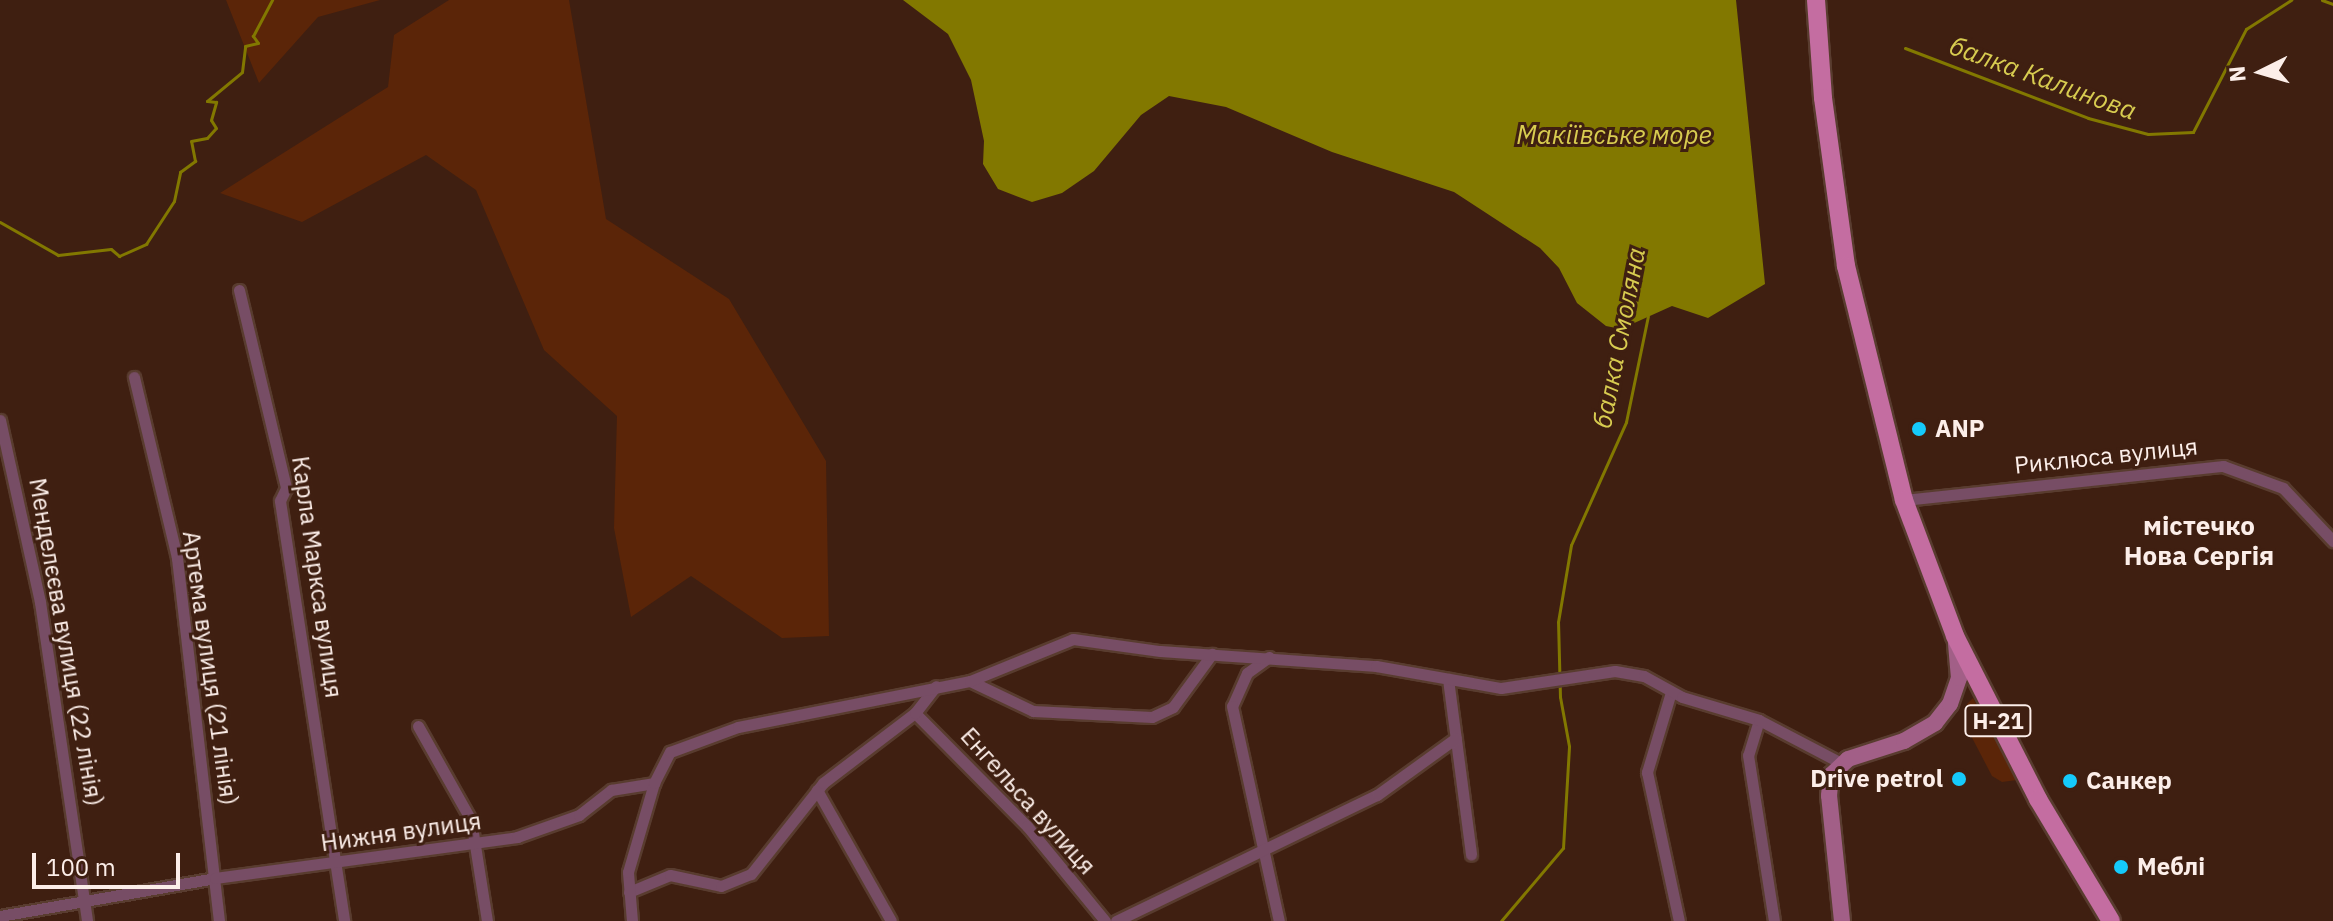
<!DOCTYPE html>
<meta charset="utf-8">
<style>
body{margin:0}
#map{position:relative;width:2333px;height:921px;overflow:hidden;background:#3f1f11;font-family:"IBM Plex Sans",sans-serif}
div>[style]{position:absolute}
[style*='--x']{left:calc(var(--x)*1px);top:calc(var(--y)*1px);width:calc(var(--w)*1px);rotate:calc(var(--a)*1deg)}
.green>*{inset:0;background:#5b2508}
.water>*{inset:0;background:#827800}
.stream>*{height:3px;margin:-1.5px;padding:0 1.5px;transform-origin:1.5px;border-radius:1.5px;background:#827800}
.roads{filter:drop-shadow(2px 0 #593c2f) drop-shadow(-2px 0 #593c2f) drop-shadow(0 2px #593c2f) drop-shadow(0 -2px #593c2f)}
.street>*{height:11px;margin:-5.5px;padding:0 5.5px;transform-origin:5.5px;border-radius:5.5px;background:#774d65}
.secondary>*{height:16px;margin:-8px;padding:0 8px;transform-origin:8px;border-radius:8px;background:#a25f87}
.primary>*{height:18px;margin:-9px;padding:0 9px;transform-origin:9px;border-radius:9px;background:#c46da1}
.dots>*{width:22px;height:22px;translate:-50% -50%;box-sizing:border-box;border:4px solid #3f1f11;border-radius:50%}
span{translate:-50% -50%;white-space:nowrap;text-align:center;line-height:1.15;-webkit-text-stroke:6px #3f1f11;paint-order:stroke}
.shield-label span{padding:2px 6px;background:#3f1f11;border:2px solid;border-radius:6px;-webkit-text-stroke-width:0}
.shield-label{font-size:22px;color:#fceee9;font-weight:700}
.poi-label{font-size:24px;color:#fceee9;font-weight:700}
.left{translate:0 -50%;text-align:left}
.right{translate:-100% -50%;text-align:right}
.street-label{font-size:24px;color:#fceee9}
.water-label{font-size:26px;color:#d8cc50;font-style:italic}
.neighbourhood-label{font-size:26px;color:#fceee9;font-weight:700}
.north{position:absolute;left:2221px;top:32px;width:80px;height:80px;-webkit-text-stroke:6px #3f1f11;paint-order:stroke;rotate:265deg;font-size:22px;font-weight:700;line-height:32px;text-align:center;color:#fceee9}
.north::after{content:'';display:block;margin:auto;width:28px;height:36px;background:#fceee9;clip-path:polygon(50% 0,100% 100%,50% 72%,0 100%)}
.scale{position:absolute;left:32px;top:853px;width:148px;height:36px;box-sizing:border-box;border:4px solid #fceee9;border-top:0;padding-left:10px;font-size:24px;line-height:28px;white-space:nowrap;color:#fceee9;-webkit-text-stroke:6px #3f1f11;paint-order:stroke}
</style>
<div id="map">
<div class="green">
<i style="clip-path:polygon(226px 0,380px 0,318px 17px,259px 83px)"></i>
<i style="clip-path:polygon(449px 0,569px 0,606px 219px,729px 299px,826px 461px,829px 636px,782px 638px,691px 576px,631px 617px,614px 528px,617px 416px,544px 350px,476px 190px,426px 155px,302px 222px,220px 193px,388px 87px,394px 35px)"></i>
<i style="clip-path:polygon(1973px 698px,2017px 780px,2002px 782px,1992px 776px,1968px 730px,1967px 704px)"></i>
</div>
<div class="water">
<i style="clip-path:polygon(903px 0,1736px 0,1765px 284px,1708px 318px,1672px 306px,1621px 329px,1606px 326px,1577px 303px,1559px 268px,1540px 248px,1454px 192px,1332px 152px,1226px 107px,1169px 96px,1141px 115px,1094px 171px,1062px 193px,1032px 202px,998px 189px,983px 164px,984px 141px,971px 80px,948px 34px)"></i>
</div>
<div class="stream">
<i style="--x:2322;--y:0;--w:12;--a:20"></i>
<i style="--x:1905;--y:48;--w:196;--a:20.9"></i>
<i style="--x:2088;--y:118;--w:62;--a:14.9"></i>
<i style="--x:2148;--y:134;--w:45;--a:-2.5"></i>
<i style="--x:2193;--y:132;--w:116;--a:-62.8"></i>
<i style="--x:2246;--y:29;--w:54;--a:-32.8"></i>
<i style="--x:0;--y:222;--w:67;--a:29.6"></i>
<i style="--x:58;--y:255;--w:53;--a:-6.5"></i>
<i style="--x:111;--y:249;--w:11;--a:41"></i>
<i style="--x:119;--y:256;--w:30;--a:-24"></i>
<i style="--x:146;--y:244;--w:51;--a:-56.9"></i>
<i style="--x:174;--y:201;--w:30;--a:-78"></i>
<i style="--x:180;--y:172;--w:19;--a:-36"></i>
<i style="--x:195;--y:161;--w:20;--a:-101"></i>
<i style="--x:191;--y:141;--w:16;--a:-11"></i>
<i style="--x:207;--y:138;--w:13;--a:-48"></i>
<i style="--x:216;--y:128;--w:9;--a:-122"></i>
<i style="--x:211;--y:120;--w:19;--a:-74"></i>
<i style="--x:216;--y:102;--w:9;--a:-174"></i>
<i style="--x:207;--y:101;--w:45;--a:-39.6"></i>
<i style="--x:242;--y:72;--w:26;--a:-83"></i>
<i style="--x:245;--y:46;--w:13;--a:-13"></i>
<i style="--x:258;--y:43;--w:9;--a:-126"></i>
<i style="--x:253;--y:36;--w:41;--a:-62.2"></i>
<i style="--x:1501;--y:921;--w:96;--a:-49.7"></i>
<i style="--x:1563;--y:848;--w:102;--a:-86.6"></i>
<i style="--x:1569;--y:746;--w:50;--a:-100.4"></i>
<i style="--x:1560;--y:697;--w:75;--a:-91.5"></i>
<i style="--x:1558;--y:622;--w:78;--a:-80.4"></i>
<i style="--x:1571;--y:545;--w:135;--a:-65.9"></i>
<i style="--x:1626;--y:422;--w:108;--a:-78.3"></i>
</div>
<div class="roads">
<div class="street">
<i style="--x:239;--y:290;--w:204;--a:76.6"></i>
<i style="--x:286;--y:488;--w:14;--a:115"></i>
<i style="--x:280;--y:501;--w:425;--a:81.3"></i>
<i style="--x:134;--y:377;--w:186;--a:76.6"></i>
<i style="--x:177;--y:558;--w:365;--a:83.4"></i>
<i style="--x:0;--y:420;--w:186;--a:77.6"></i>
<i style="--x:40;--y:602;--w:322;--a:81.6"></i>
<i style="--x:1904;--y:500;--w:321;--a:-6.1"></i>
<i style="--x:2223;--y:466;--w:64;--a:20.1"></i>
<i style="--x:2283;--y:488;--w:73;--a:46.7"></i>
<i style="--x:1269;--y:657;--w:27;--a:144"></i>
<i style="--x:1247;--y:673;--w:36;--a:114"></i>
<i style="--x:1232;--y:706;--w:220;--a:77.7"></i>
<i style="--x:1448;--y:679;--w:177;--a:82.5"></i>
<i style="--x:970;--y:681;--w:70;--a:25.5"></i>
<i style="--x:1033;--y:711;--w:119;--a:2.9"></i>
<i style="--x:1152;--y:717;--w:23;--a:-25"></i>
<i style="--x:1173;--y:707;--w:66;--a:-53.7"></i>
<i style="--x:1671;--y:692;--w:84;--a:106.7"></i>
<i style="--x:1647;--y:772;--w:152;--a:77.9"></i>
<i style="--x:915;--y:713;--w:159;--a:45.3"></i>
<i style="--x:1027;--y:826;--w:123;--a:50.6"></i>
<i style="--x:1759;--y:720;--w:37;--a:107"></i>
<i style="--x:1748;--y:755;--w:168;--a:81.1"></i>
<i style="--x:418;--y:726;--w:108;--a:60.6"></i>
<i style="--x:471;--y:820;--w:102;--a:81"></i>
<i style="--x:817;--y:790;--w:150;--a:60.5"></i>
<i style="--x:629;--y:892;--w:44;--a:-22.5"></i>
<i style="--x:670;--y:875;--w:52;--a:12.2"></i>
<i style="--x:721;--y:886;--w:32;--a:-22"></i>
<i style="--x:751;--y:874;--w:116;--a:-51.6"></i>
<i style="--x:823;--y:783;--w:116;--a:-37.3"></i>
<i style="--x:915;--y:713;--w:34;--a:-52"></i>
<i style="--x:0;--y:916;--w:218;--a:-10"></i>
<i style="--x:215;--y:878;--w:305;--a:-7.7"></i>
<i style="--x:517;--y:837;--w:66;--a:-19.5"></i>
<i style="--x:579;--y:815;--w:41;--a:-38"></i>
<i style="--x:611;--y:790;--w:44;--a:-9.2"></i>
<i style="--x:632;--y:921;--w:49;--a:-94.7"></i>
<i style="--x:628;--y:872;--w:93;--a:-73.7"></i>
<i style="--x:654;--y:783;--w:35;--a:-63"></i>
<i style="--x:670;--y:752;--w:72;--a:-20.2"></i>
<i style="--x:738;--y:727;--w:237;--a:-11.2"></i>
<i style="--x:970;--y:681;--w:111;--a:-22.2"></i>
<i style="--x:1073;--y:639;--w:88;--a:7.9"></i>
<i style="--x:1160;--y:651;--w:217;--a:4"></i>
<i style="--x:1376;--y:666;--w:127;--a:10"></i>
<i style="--x:1501;--y:688;--w:115;--a:-8.5"></i>
<i style="--x:1615;--y:671;--w:29;--a:10"></i>
<i style="--x:1644;--y:676;--w:43;--a:28.9"></i>
<i style="--x:1682;--y:697;--w:80;--a:16.6"></i>
<i style="--x:1759;--y:720;--w:93;--a:27.7"></i>
<i style="--x:1116;--y:921;--w:290;--a:-25.8"></i>
<i style="--x:1377;--y:795;--w:97;--a:-35.8"></i>
</div>
<div class="secondary">
<i style="--x:1842;--y:921;--w:126;--a:-95.9"></i>
<i style="--x:1829;--y:796;--w:21;--a:-85"></i>
<i style="--x:1831;--y:775;--w:23;--a:-43"></i>
<i style="--x:1848;--y:759;--w:59;--a:-17.8"></i>
<i style="--x:1904;--y:741;--w:36;--a:-30"></i>
<i style="--x:1935;--y:723;--w:24;--a:-52"></i>
<i style="--x:1950;--y:704;--w:28;--a:-71"></i>
<i style="--x:1959;--y:678;--w:36;--a:-95"></i>
</div>
<div class="primary">
<i style="--x:1816;--y:0;--w:98;--a:85.9"></i>
<i style="--x:1823;--y:98;--w:170;--a:82.2"></i>
<i style="--x:1846;--y:266;--w:241;--a:76.1"></i>
<i style="--x:1904;--y:500;--w:145;--a:69.4"></i>
<i style="--x:1955;--y:636;--w:183;--a:63"></i>
<i style="--x:2038;--y:799;--w:142;--a:59.1"></i>
</div>
</div>
<div class="dots">
<i style="left:1919px;top:429px;background:#15cafb"></i>
<i style="left:1959px;top:779px;background:#15cafb"></i>
<i style="left:2070px;top:781px;background:#15cafb"></i>
<i style="left:2121px;top:867px;background:#15cafb"></i>
</div>
<div class="shield-label">
<span style="left:1998px;top:721px">Н-21</span>
</div>
<div class="poi-label">
<span class="left" style="left:1935px;top:429px">ANP</span>
<span class="right" style="left:1943px;top:779px">Drive petrol</span>
<span class="left" style="left:2086px;top:781px">Санкер</span>
<span class="left" style="left:2137px;top:867px">Меблі</span>
</div>
<div class="street-label">
<span style="left:2106px;top:456px;rotate:-6deg">Риклюса вулиця</span>
<span style="left:317px;top:577px;rotate:82deg">Карла Маркса вулиця</span>
<span style="left:66px;top:642px;rotate:80deg">Менделєєва вулиця (22 лiнiя)</span>
<span style="left:210px;top:668px;rotate:82deg">Артема вулиця (21 лiнiя)</span>
<span style="left:1028px;top:801px;rotate:48deg">Енгельса вулиця</span>
<span style="left:401px;top:832px;rotate:-8deg">Нижня вулиця</span>
</div>
<div class="water-label">
<span style="left:2043px;top:78px;rotate:20deg">балка Калинова</span>
<span style="left:1614px;top:135px">Макіївське море</span>
<span style="left:1619px;top:338px;rotate:-79deg">балка Смоляна</span>
</div>
<div class="neighbourhood-label">
<span style="left:2199px;top:541px">містечко<br>Нова Сергія</span>
</div>
<div class="north">N</div>
<div class="scale">100 m</div>
</div>
